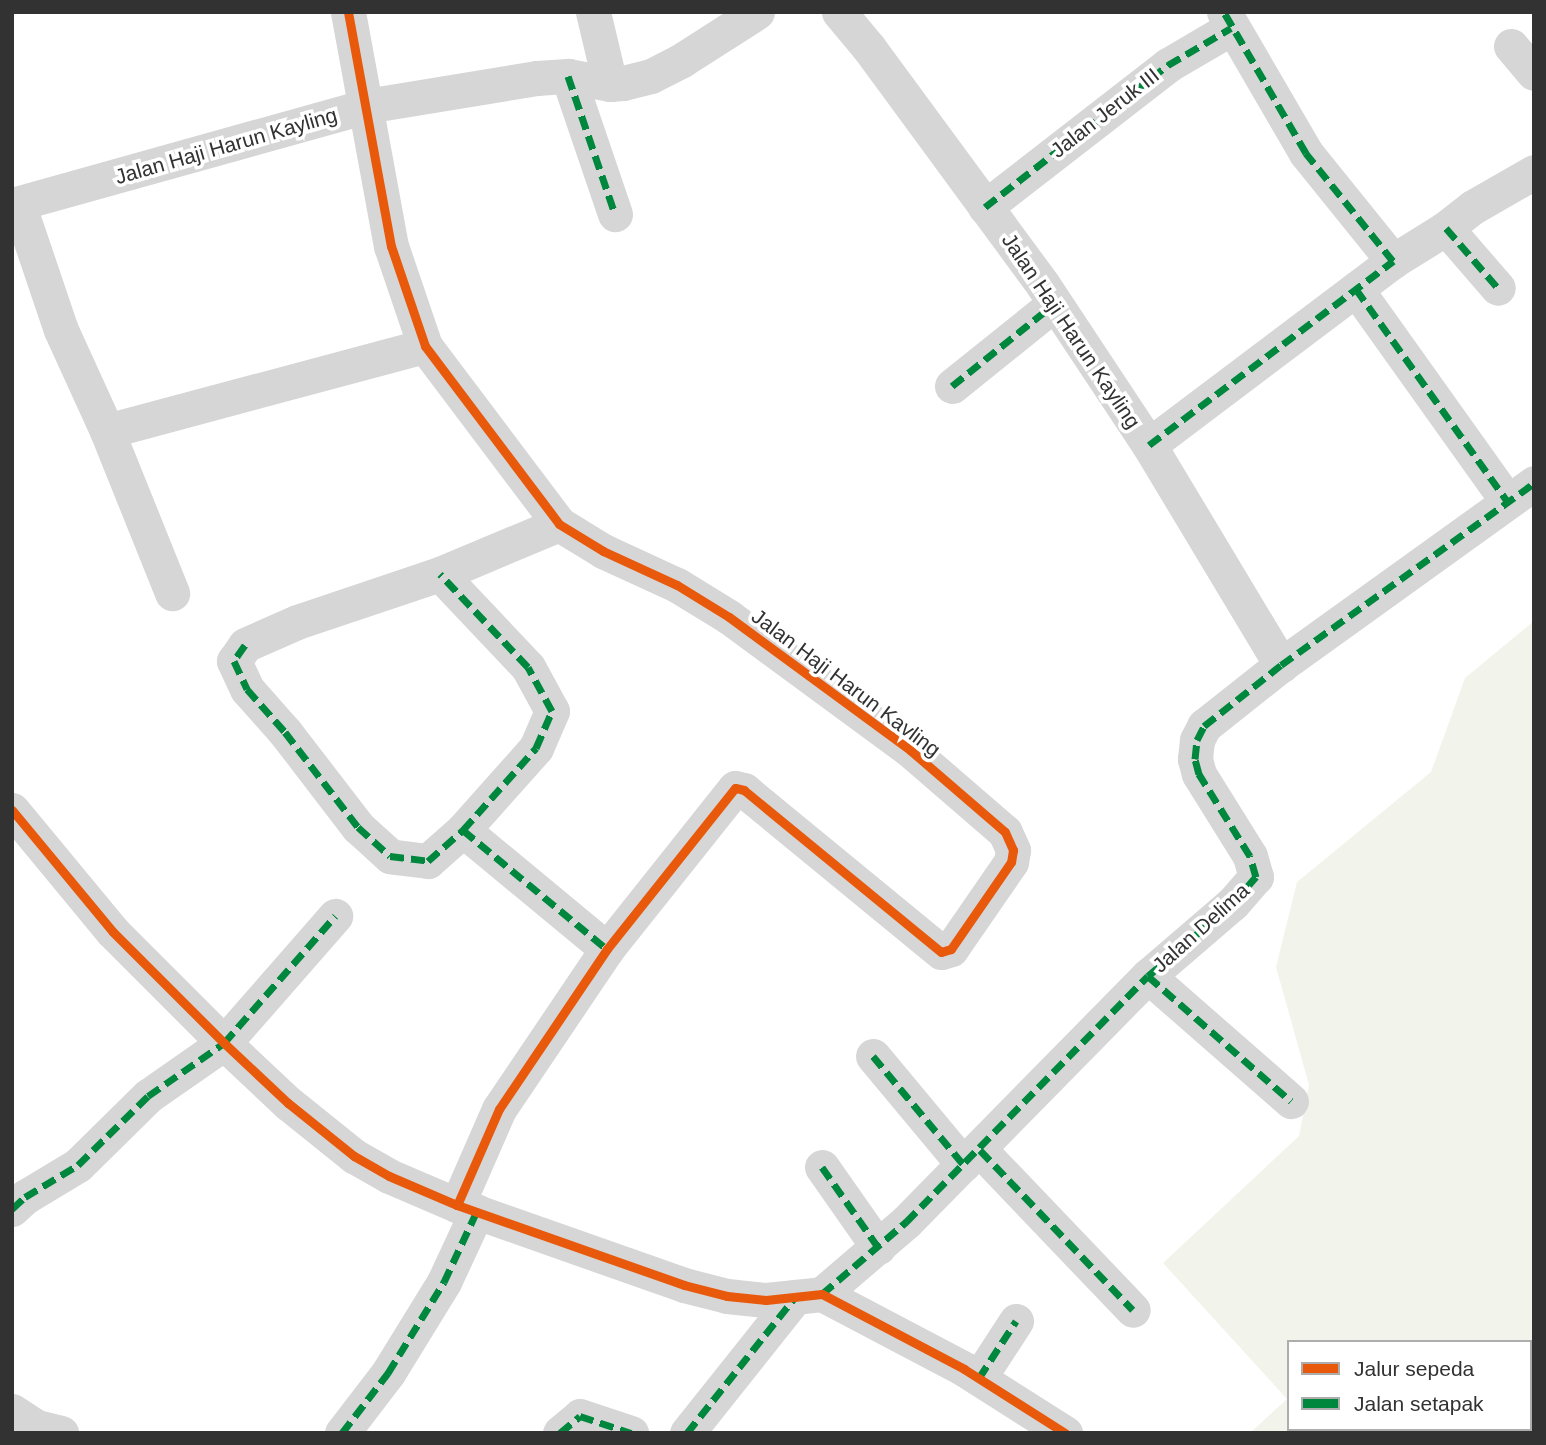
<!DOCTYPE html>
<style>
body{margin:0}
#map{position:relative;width:1546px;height:1445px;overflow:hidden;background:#fff;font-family:Helvetica,sans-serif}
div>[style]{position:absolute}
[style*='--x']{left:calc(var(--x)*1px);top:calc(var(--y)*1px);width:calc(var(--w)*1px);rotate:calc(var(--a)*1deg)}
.green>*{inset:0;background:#f2f4ec}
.minor>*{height:35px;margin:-17.5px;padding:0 17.5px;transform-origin:17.5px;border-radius:17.5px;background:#d6d6d6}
.quiet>*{height:7px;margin-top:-3.5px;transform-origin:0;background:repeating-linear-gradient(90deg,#00873e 0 14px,transparent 0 21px)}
.cycleway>*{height:9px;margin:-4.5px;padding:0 4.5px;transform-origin:4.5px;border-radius:4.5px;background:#e8590c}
span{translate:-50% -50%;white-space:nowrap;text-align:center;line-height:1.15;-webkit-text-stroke:7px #fff;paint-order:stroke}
.street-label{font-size:21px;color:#323232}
.frame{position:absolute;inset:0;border:14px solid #323232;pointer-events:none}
.legend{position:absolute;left:1287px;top:1340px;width:245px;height:91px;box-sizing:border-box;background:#fff;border:2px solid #adadad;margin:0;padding:9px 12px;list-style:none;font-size:21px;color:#323232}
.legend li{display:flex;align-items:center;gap:14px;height:35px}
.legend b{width:35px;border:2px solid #adadad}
</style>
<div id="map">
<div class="green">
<i style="clip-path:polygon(evenodd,1534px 621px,1534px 1433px,1250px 1433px,1287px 1399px,1163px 1263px,1299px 1136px,1309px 1085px,1276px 967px,1297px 882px,1431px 772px,1465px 678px,1534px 621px,1289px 1342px,1530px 1342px,1530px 1429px,1289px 1429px,1289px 1342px)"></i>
</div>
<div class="minor">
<i style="--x:348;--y:12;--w:238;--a:79.6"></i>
<i style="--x:391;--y:246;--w:106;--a:71.2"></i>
<i style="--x:425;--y:346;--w:223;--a:53"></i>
<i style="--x:559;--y:524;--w:52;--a:31.5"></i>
<i style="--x:603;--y:551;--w:81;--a:24.7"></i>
<i style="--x:677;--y:585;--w:61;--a:31.6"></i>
<i style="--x:729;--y:617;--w:225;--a:36.3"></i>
<i style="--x:910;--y:750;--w:125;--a:40.8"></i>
<i style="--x:1005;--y:832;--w:20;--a:66"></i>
<i style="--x:1013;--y:850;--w:12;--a:99"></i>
<i style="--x:1011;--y:862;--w:106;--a:124.6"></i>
<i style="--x:951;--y:949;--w:10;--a:163"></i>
<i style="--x:941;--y:952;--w:255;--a:-140.6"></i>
<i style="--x:744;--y:790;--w:9;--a:-167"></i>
<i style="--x:735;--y:788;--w:206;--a:128.5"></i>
<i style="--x:607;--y:949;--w:193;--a:124"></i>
<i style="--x:499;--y:1109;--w:105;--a:113.6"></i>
<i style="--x:593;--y:12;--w:74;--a:76.7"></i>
<i style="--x:839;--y:12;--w:47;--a:50.2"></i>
<i style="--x:869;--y:48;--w:294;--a:53.7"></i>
<i style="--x:1043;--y:285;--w:192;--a:56.5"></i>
<i style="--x:1149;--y:445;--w:257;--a:59"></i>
<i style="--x:1224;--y:12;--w:163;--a:59.8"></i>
<i style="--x:1306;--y:153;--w:139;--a:51.1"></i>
<i style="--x:1511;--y:46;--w:35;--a:50"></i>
<i style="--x:568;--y:76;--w:146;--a:71.2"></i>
<i style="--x:12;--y:205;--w:368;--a:-15.6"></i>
<i style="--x:366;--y:106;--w:173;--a:-9.3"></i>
<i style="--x:537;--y:78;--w:31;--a:-4"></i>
<i style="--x:568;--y:76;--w:43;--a:10.8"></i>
<i style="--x:610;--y:84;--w:13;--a:-4"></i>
<i style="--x:623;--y:83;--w:29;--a:-14"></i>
<i style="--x:651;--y:76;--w:35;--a:-27"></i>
<i style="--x:682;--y:60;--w:89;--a:-32.6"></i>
<i style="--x:19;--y:206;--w:131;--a:71.3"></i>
<i style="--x:61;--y:330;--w:111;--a:65.5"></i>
<i style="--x:107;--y:431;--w:329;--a:-15"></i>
<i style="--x:985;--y:207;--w:232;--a:-37.8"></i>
<i style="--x:1168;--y:65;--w:73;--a:-30.4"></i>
<i style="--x:1446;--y:228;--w:79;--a:49.1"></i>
<i style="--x:1356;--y:289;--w:260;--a:54.5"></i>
<i style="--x:952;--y:386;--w:131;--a:-38.8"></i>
<i style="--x:107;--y:431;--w:175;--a:68.1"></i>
<i style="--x:1149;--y:445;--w:306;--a:-37"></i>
<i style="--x:1393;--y:261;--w:62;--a:-31.9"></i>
<i style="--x:1446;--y:228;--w:34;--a:-38"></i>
<i style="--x:1473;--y:207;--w:70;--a:-29.8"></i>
<i style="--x:440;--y:574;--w:128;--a:46.6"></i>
<i style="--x:528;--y:667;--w:50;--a:61.4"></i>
<i style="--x:552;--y:711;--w:40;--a:113.4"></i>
<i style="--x:536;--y:748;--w:110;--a:131.7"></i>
<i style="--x:463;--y:830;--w:47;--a:138.5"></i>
<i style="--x:428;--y:861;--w:38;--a:-173"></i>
<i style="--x:390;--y:856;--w:43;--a:-137.8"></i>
<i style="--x:358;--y:827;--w:120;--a:-127.5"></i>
<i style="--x:285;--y:732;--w:57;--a:-131.5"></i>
<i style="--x:247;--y:689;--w:31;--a:-115"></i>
<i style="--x:234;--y:661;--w:19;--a:-55"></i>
<i style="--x:245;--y:645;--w:57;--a:-23.9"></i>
<i style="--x:297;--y:622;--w:151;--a:-18.6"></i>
<i style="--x:440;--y:574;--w:129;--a:-22.8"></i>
<i style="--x:12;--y:810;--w:158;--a:50.4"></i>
<i style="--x:113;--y:932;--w:157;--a:45"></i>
<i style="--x:224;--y:1043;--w:88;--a:43.2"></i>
<i style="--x:288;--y:1103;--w:85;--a:38.8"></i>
<i style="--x:354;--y:1156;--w:40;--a:29.7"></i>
<i style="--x:389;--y:1176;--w:74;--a:23.1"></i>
<i style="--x:457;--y:1205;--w:241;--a:19.4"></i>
<i style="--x:684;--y:1285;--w:44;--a:14.3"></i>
<i style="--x:727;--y:1296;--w:39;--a:6"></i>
<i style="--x:766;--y:1300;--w:56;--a:-6.1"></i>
<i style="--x:822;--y:1294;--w:161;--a:27.8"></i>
<i style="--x:964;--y:1369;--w:120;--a:32.4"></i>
<i style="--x:463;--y:830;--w:187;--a:39.6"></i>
<i style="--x:1148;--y:976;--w:190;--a:41.2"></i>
<i style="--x:873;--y:1056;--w:141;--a:50.2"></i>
<i style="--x:980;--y:1150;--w:221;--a:46.3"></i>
<i style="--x:822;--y:1167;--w:98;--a:55"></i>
<i style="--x:12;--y:1209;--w:18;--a:-43"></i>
<i style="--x:25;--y:1197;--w:62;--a:-31.1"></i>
<i style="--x:78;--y:1165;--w:98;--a:-44.6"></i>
<i style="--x:148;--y:1096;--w:93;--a:-34.9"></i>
<i style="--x:224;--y:1043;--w:169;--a:-48.8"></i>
<i style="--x:822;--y:1294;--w:111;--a:-40.6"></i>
<i style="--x:906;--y:1222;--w:345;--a:-45.5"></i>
<i style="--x:1148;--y:976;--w:112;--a:-40.7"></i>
<i style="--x:1233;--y:903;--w:35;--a:-49"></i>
<i style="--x:1256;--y:877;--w:22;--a:-106"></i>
<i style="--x:1250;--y:856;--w:97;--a:-121.9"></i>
<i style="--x:1199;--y:774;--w:16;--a:-105"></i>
<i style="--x:1195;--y:759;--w:19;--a:-84"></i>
<i style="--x:1197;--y:740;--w:16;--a:-63"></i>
<i style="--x:1204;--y:726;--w:98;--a:-38.4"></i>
<i style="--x:1281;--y:665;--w:312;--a:-35.7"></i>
<i style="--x:979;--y:1378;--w:68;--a:-57"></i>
<i style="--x:12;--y:1411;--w:30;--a:33"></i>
<i style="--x:37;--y:1427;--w:25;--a:14"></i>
<i style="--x:342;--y:1433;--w:76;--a:-52.5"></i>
<i style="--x:388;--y:1373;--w:107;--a:-58.4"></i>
<i style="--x:444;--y:1282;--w:78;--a:-65.1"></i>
<i style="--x:560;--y:1433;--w:26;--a:-40"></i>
<i style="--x:580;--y:1416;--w:54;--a:18.4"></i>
<i style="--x:687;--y:1433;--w:174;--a:-51.5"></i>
</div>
<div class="quiet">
<i style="--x:568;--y:76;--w:146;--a:71.2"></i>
<i style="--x:985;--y:207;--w:232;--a:-37.8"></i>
<i style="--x:1168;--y:65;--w:73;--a:-30.4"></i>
<i style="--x:1446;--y:228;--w:79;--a:49.1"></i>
<i style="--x:1356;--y:289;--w:260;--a:54.5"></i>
<i style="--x:952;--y:386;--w:131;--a:-38.8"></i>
<i style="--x:1149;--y:445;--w:306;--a:-37"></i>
<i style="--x:1393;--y:261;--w:139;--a:-128.9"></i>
<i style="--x:1306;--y:153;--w:163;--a:-120.2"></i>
<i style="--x:245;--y:645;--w:19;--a:125"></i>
<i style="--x:234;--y:661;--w:31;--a:65"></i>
<i style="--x:247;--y:689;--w:57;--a:48.5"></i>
<i style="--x:285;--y:732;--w:120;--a:52.5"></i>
<i style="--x:358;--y:827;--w:43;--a:42.2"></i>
<i style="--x:390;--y:856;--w:38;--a:7"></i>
<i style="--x:428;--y:861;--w:47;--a:-41.5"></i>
<i style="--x:463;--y:830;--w:110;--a:-48.3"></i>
<i style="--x:536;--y:748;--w:40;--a:-66.6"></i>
<i style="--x:552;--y:711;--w:50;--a:-118.6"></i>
<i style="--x:528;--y:667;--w:128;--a:-133.4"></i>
<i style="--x:463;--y:830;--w:187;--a:39.6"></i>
<i style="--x:1148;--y:976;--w:190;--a:41.2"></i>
<i style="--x:873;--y:1056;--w:141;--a:50.2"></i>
<i style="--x:980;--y:1150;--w:221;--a:46.3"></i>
<i style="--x:822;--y:1167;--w:98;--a:55"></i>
<i style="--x:12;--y:1209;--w:18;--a:-43"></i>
<i style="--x:25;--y:1197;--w:62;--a:-31.1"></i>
<i style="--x:78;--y:1165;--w:98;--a:-44.6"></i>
<i style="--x:148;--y:1096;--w:93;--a:-34.9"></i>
<i style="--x:224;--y:1043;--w:169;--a:-48.8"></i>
<i style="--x:822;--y:1294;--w:111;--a:-40.6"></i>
<i style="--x:906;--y:1222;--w:345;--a:-45.5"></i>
<i style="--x:1148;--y:976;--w:112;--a:-40.7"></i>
<i style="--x:1233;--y:903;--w:35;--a:-49"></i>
<i style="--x:1256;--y:877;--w:22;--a:-106"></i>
<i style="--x:1250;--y:856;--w:97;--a:-121.9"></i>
<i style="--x:1199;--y:774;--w:16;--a:-105"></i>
<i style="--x:1195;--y:759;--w:19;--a:-84"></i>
<i style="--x:1197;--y:740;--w:16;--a:-63"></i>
<i style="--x:1204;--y:726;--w:98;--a:-38.4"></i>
<i style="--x:1281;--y:665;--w:312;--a:-35.7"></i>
<i style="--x:979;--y:1378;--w:68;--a:-57"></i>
<i style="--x:342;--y:1433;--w:76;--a:-52.5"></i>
<i style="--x:388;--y:1373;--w:107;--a:-58.4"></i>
<i style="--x:444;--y:1282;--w:78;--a:-65.1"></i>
<i style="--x:560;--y:1433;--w:26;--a:-40"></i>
<i style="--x:580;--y:1416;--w:54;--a:18.4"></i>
<i style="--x:687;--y:1433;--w:174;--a:-51.5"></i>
</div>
<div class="cycleway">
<i style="--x:348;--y:12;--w:238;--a:79.6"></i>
<i style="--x:391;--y:246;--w:106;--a:71.2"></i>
<i style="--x:425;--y:346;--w:223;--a:53"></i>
<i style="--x:559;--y:524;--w:52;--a:31.5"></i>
<i style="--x:603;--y:551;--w:81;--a:24.7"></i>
<i style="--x:677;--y:585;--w:61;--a:31.6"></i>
<i style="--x:729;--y:617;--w:225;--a:36.3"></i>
<i style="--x:910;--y:750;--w:125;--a:40.8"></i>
<i style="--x:1005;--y:832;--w:20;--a:66"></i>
<i style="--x:1013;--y:850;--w:12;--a:99"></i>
<i style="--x:1011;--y:862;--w:106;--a:124.6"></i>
<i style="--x:951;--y:949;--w:10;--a:163"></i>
<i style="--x:941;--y:952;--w:255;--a:-140.6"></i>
<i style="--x:744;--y:790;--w:9;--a:-167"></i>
<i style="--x:735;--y:788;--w:206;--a:128.5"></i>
<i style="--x:607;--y:949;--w:193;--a:124"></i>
<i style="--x:499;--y:1109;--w:105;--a:113.6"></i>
<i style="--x:12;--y:810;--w:158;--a:50.4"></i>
<i style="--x:113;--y:932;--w:157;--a:45"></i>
<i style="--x:224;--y:1043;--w:88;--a:43.2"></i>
<i style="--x:288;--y:1103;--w:85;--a:38.8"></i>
<i style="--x:354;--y:1156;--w:40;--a:29.7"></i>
<i style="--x:389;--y:1176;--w:74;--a:23.1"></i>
<i style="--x:457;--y:1205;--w:241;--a:19.4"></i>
<i style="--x:684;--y:1285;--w:44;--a:14.3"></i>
<i style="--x:727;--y:1296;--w:39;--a:6"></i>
<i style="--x:766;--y:1300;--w:56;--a:-6.1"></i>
<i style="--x:822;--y:1294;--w:161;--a:27.8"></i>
<i style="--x:964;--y:1369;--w:120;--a:32.4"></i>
</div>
<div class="street-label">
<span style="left:1105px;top:113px;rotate:-38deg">Jalan Jeruk III</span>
<span style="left:226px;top:146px;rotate:-16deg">Jalan Haji Harun Kayling</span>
<span style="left:1071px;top:331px;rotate:56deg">Jalan Haji Harun Kayling</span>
<span style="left:846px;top:683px;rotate:37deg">Jalan Haji Harun Kavling</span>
<span style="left:1201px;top:928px;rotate:-42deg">Jalan Delima</span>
</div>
<div class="frame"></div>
<ul class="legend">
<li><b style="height:9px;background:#e8590c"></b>Jalur sepeda</li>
<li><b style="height:9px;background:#00873e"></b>Jalan setapak</li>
</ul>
</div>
